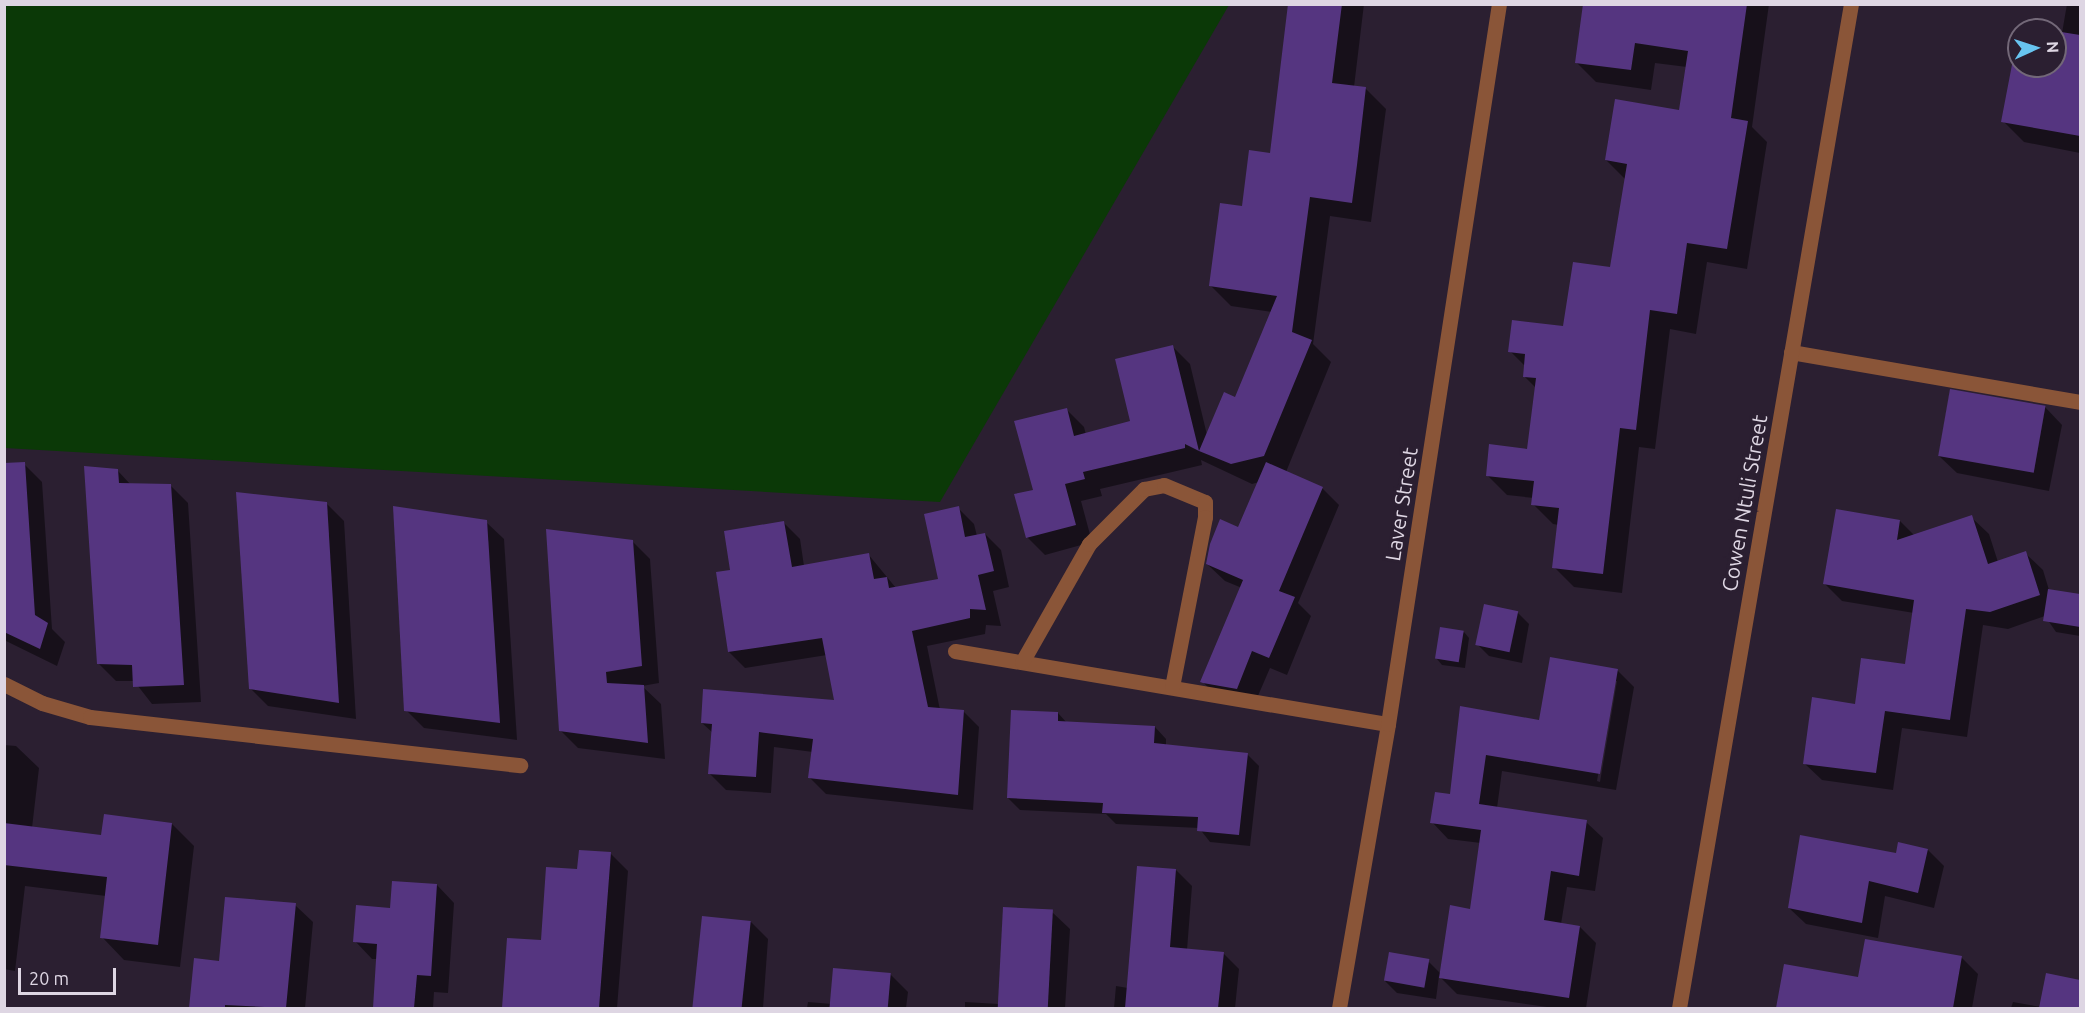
<!DOCTYPE html>
<style>
body{margin:0}
#map{position:relative;width:2085px;height:1013px;overflow:hidden;background:#2b1f31;font-family:Ubuntu,sans-serif}
div>[style]{position:absolute}
[style*='--x']{left:calc(var(--x)*1px);top:calc(var(--y)*1px);width:calc(var(--w)*1px);rotate:calc(var(--a)*1deg)}
.green>*{inset:0;background:#0b3907}
.shadow>*{inset:0;background:#0007}
.building>*{inset:0;background:#553580;transform-origin:0 0}
.minor>*{height:15px;margin:-7.5px;padding:0 7.5px;transform-origin:7.5px;border-radius:7.5px;background:#8a5538}
.tertiary>*{height:15px;margin:-7.5px;padding:0 7.5px;transform-origin:7.5px;border-radius:7.5px;background:#8a5538}
span{translate:-50% -50%;white-space:nowrap;text-align:center;line-height:1.15;-webkit-text-stroke:6px #2b1f31;paint-order:stroke}
.street-label{font-size:21px;color:#ded6e3}
.frame{position:absolute;inset:0;border:6px solid #ded6e3;pointer-events:none}
.north{position:absolute;left:2007px;top:18px;width:60px;height:60px;box-sizing:border-box;background:#2b1f31;border:2px solid #736878;border-radius:50%;rotate:87deg;font-size:16px;font-weight:700;line-height:24px;text-align:center;color:#ded6e3}
.north::after{content:'';display:block;margin:auto;width:21px;height:27px;background:#68c4f0;clip-path:polygon(50% 0,100% 100%,50% 72%,0 100%)}
.scale{position:absolute;left:18px;top:968px;width:98px;height:27px;box-sizing:border-box;border:3px solid #ded6e3;border-top:0;padding-left:8px;font-size:18px;line-height:21px;white-space:nowrap;color:#ded6e3;-webkit-text-stroke:4px #2b1f31;paint-order:stroke}
</style>
<div id="map">
<div class="green">
<i style="clip-path:polygon(4px 5px,5px 4px,1229px 5px,940px 502px,5px 448px)"></i>
</div>
<div class="shadow">
<i style="clip-path:polygon(1289px 4px,1364px 4px,1354px 87px,1366px 89px,1386px 109px,1371px 222px,1330px 216px,1313px 344px,1331px 362px,1286px 472px,1322px 488px,1339px 505px,1298px 603px,1311px 616px,1287px 675px,1270px 668px,1254px 705px,1219px 699px,1202px 681px,1242px 588px,1225px 581px,1207px 564px,1239px 529px,1259px 482px,1252px 484px,1201px 460px,1202px 465px,1100px 489px,1102px 496px,1081px 501px,1092px 542px,1045px 555px,1027px 537px,1034px 491px,1066px 409px,1084px 427px,1086px 435px,1132px 422px,1173px 347px,1190px 364px,1207px 435px,1236px 399px,1272px 312px,1231px 306px,1211px 286px,1271px 155px)"></i>
<i style="clip-path:polygon(1584px 4px,1769px 4px,1752px 127px,1767px 142px,1747px 269px,1707px 262px,1696px 334px,1670px 329px,1655px 449px,1639px 447px,1622px 593px,1574px 587px,1554px 567px,1559px 525px,1553px 524px,1533px 504px,1534px 498px,1507px 495px,1487px 475px,1528px 450px,1536px 388px,1524px 376px,1525px 366px,1510px 351px,1564px 328px,1612px 269px,1626px 180px,1606px 160px,1681px 111px,1687px 67px,1655px 63px,1651px 90px,1596px 82px,1576px 62px)"></i>
<i style="clip-path:polygon(2067px 4px,2080px 4px,2080px 153px,2024px 142px,2003px 121px,2019px 51px,2019px 66px,2055px 66px,2055px 32px,2062px 33px)"></i>
<i style="clip-path:polygon(2045px 407px,2062px 425px,2049px 491px,1957px 473px,1939px 456px)"></i>
<i style="clip-path:polygon(4px 464px,24px 464px,42px 482px,52px 629px,65px 642px,57px 666px,4px 640px)"></i>
<i style="clip-path:polygon(118px 471px,131px 485px,170px 485px,188px 503px,201px 702px,152px 704px,134px 681px,116px 681px,98px 663px)"></i>
<i style="clip-path:polygon(326px 503px,344px 521px,356px 719px,268px 706px,251px 689px)"></i>
<i style="clip-path:polygon(958px 508px,974px 524px,977px 536px,985px 534px,1001px 550px,1009px 587px,993px 591px,1001px 626px,986px 625px,985px 634px,927px 646px,940px 710px,963px 711px,979px 727px,973px 810px,826px 794px,810px 778px,813px 752px,774px 747px,771px 793px,726px 790px,710px 774px,713px 733px,702px 723px,836px 702px,827px 655px,745px 668px,729px 652px,732px 571px,784px 523px,800px 539px,804px 566px,868px 554px,896px 588px,940px 580px)"></i>
<i style="clip-path:polygon(1971px 517px,1989px 534px,1998px 562px,2025px 553px,2043px 570px,2049px 590px,2080px 595px,2080px 636px,2056px 632px,2045px 616px,2008px 629px,1983px 625px,1967px 737px,1902px 728px,1893px 790px,1822px 780px,1804px 763px,1856px 705px,1906px 665px,1914px 613px,1842px 601px,1825px 584px,1900px 521px,1915px 536px)"></i>
<i style="clip-path:polygon(486px 522px,504px 539px,517px 740px,424px 728px,406px 710px)"></i>
<i style="clip-path:polygon(633px 542px,650px 559px,659px 683px,642px 686px,661px 704px,665px 759px,578px 748px,560px 730px)"></i>
<i style="clip-path:polygon(1517px 612px,1529px 624px,1522px 663px,1489px 656px,1478px 645px)"></i>
<i style="clip-path:polygon(1464px 632px,1469px 638px,1465px 668px,1442px 665px,1437px 659px)"></i>
<i style="clip-path:polygon(evenodd,1617px 670px,1634px 687px,1616px 790px,1502px 771px,1497px 808px,1586px 822px,1603px 838px,1595px 891px,1567px 887px,1561px 924px,1580px 927px,1596px 943px,1586px 1008px,1554px 1008px,1457px 994px,1439px 976px,1436px 999px,1397px 993px,1385px 981px,1428px 961px,1441px 974px,1471px 910px,1481px 843px,1448px 839px,1432px 822px,1452px 796px,1462px 707px,1540px 722px,1617px 670px,1614px 681px,1617px 681px,1600px 782px,1597px 781px,1614px 681px)"></i>
<i style="clip-path:polygon(1058px 713px,1067px 723px,1155px 727px,1166px 739px,1166px 746px,1247px 754px,1259px 766px,1250px 846px,1210px 842px,1199px 828px,1116px 824px,1106px 814px,1020px 810px,1008px 798px)"></i>
<i style="clip-path:polygon(4px 745px,16px 746px,39px 768px,32px 828px,102px 836px,172px 824px,194px 846px,180px 967px,124px 960px,102px 937px,106px 896px,25px 886px,15px 971px,4px 969px)"></i>
<i style="clip-path:polygon(1928px 850px,1944px 866px,1934px 908px,1885px 896px,1878px 938px,1806px 924px,1789px 908px,1897px 854px)"></i>
<i style="clip-path:polygon(610px 853px,628px 871px,617px 1008px,503px 1008px,509px 939px,542px 942px,579px 871px)"></i>
<i style="clip-path:polygon(1176px 870px,1192px 886px,1187px 950px,1223px 953px,1239px 969px,1235px 1008px,1114px 1008px,1116px 986px,1128px 988px)"></i>
<i style="clip-path:polygon(437px 885px,454px 903px,448px 993px,434px 992px,433px 1008px,374px 1008px,378px 959px,372px 959px,355px 941px,392px 909px)"></i>
<i style="clip-path:polygon(295px 905px,313px 922px,305px 1008px,190px 1008px,195px 960px,220px 962px)"></i>
<i style="clip-path:polygon(1052px 912px,1070px 929px,1065px 1008px,965px 1008px,965px 1002px,999px 1004px)"></i>
<i style="clip-path:polygon(703px 918px,751px 922px,768px 939px,763px 1008px,696px 1008px)"></i>
<i style="clip-path:polygon(1961px 957px,1978px 974px,1972px 1008px,1777px 1008px,1785px 966px,1860px 979px)"></i>
<i style="clip-path:polygon(890px 974px,908px 992px,906px 1008px,807px 1008px,808px 1002px,832px 1004px)"></i>
<i style="clip-path:polygon(2047px 975px,2080px 981px,2080px 1008px,2011px 1008px,2013px 1002px,2041px 1007px)"></i>
</div>
<div class="building">
<i style="clip-path:polygon(1288px 4px,1342px 4px,1332px 83px,1366px 87px,1357px 165px,1352px 203px,1310px 197px,1292px 332px,1312px 340px,1264px 456px,1231px 464px,1199px 451px,1224px 392px,1235px 397px,1277px 296px,1209px 286px,1220px 203px,1242px 206px,1249px 150px,1270px 153px)"></i>
<i style="clip-path:polygon(1583px 4px,1747px 4px,1731px 118px,1748px 121px,1727px 249px,1687px 243px,1677px 314px,1650px 310px,1636px 430px,1620px 428px,1603px 574px,1552px 568px,1559px 508px,1531px 505px,1534px 481px,1486px 476px,1489px 444px,1527px 449px,1536px 378px,1523px 377px,1525px 354px,1508px 352px,1512px 320px,1563px 326px,1573px 262px,1610px 267px,1627px 164px,1605px 160px,1615px 99px,1679px 110px,1688px 51px,1635px 43px,1631px 70px,1575px 63px)"></i>
<i style="clip-path:polygon(2055px 31px,2080px 35px,2080px 136px,2001px 122px,2015px 49px,2019px 50px,2019px 66px,2055px 66px)"></i>
<i style="clip-path:polygon(1173px 345px,1199px 451px,1185px 444px,1185px 448px,1083px 472px,1085px 479px,1065px 484px,1076px 525px,1026px 538px,1014px 494px,1033px 490px,1014px 421px,1067px 408px,1074px 436px,1130px 421px,1115px 359px)"></i>
<i style="left:1950px;top:389px;width:97px;height:68px;rotate:10deg"></i>
<i style="clip-path:polygon(25px 462px,35px 615px,48px 623px,40px 649px,4px 632px,4px 463px)"></i>
<i style="clip-path:polygon(1266px 462px,1323px 487px,1279px 591px,1295px 597px,1269px 658px,1252px 651px,1237px 689px,1203px 683px,1200px 682px,1243px 580px,1206px 564px,1210px 544px,1220px 519px,1238px 527px)"></i>
<i style="clip-path:polygon(84px 466px,118px 469px,119px 483px,171px 484px,184px 685px,133px 687px,132px 665px,97px 664px)"></i>
<i style="clip-path:polygon(236px 492px,327px 502px,339px 703px,249px 689px)"></i>
<i style="clip-path:polygon(393px 506px,487px 520px,500px 723px,404px 711px)"></i>
<i style="clip-path:polygon(959px 506px,965px 537px,985px 533px,994px 571px,978px 575px,986px 610px,970px 609px,970px 618px,912px 631px,928px 707px,964px 710px,958px 795px,808px 778px,813px 739px,759px 732px,756px 777px,708px 774px,712px 724px,701px 723px,703px 689px,834px 700px,822px 638px,728px 652px,716px 572px,730px 570px,724px 531px,784px 521px,792px 567px,869px 553px,874px 579px,887px 577px,889px 588px,938px 579px,924px 514px)"></i>
<i style="clip-path:polygon(1836px 509px,1900px 520px,1897px 540px,1972px 515px,1988px 564px,2026px 551px,2040px 595px,1990px 612px,1966px 609px,1950px 720px,1885px 711px,1876px 773px,1803px 764px,1812px 697px,1855px 704px,1861px 658px,1905px 664px,1914px 600px,1823px 584px)"></i>
<i style="clip-path:polygon(546px 529px,633px 540px,642px 666px,606px 672px,607px 683px,644px 685px,648px 743px,559px 731px)"></i>
<i style="clip-path:polygon(2048px 589px,2080px 594px,2080px 627px,2043px 621px)"></i>
<i style="left:1484px;top:604px;width:35px;height:42px;rotate:12deg"></i>
<i style="left:1440px;top:627px;width:24px;height:32px;rotate:9deg"></i>
<i style="clip-path:polygon(1550px 657px,1618px 669px,1600px 774px,1486px 755px,1479px 804px,1587px 820px,1579px 876px,1551px 871px,1544px 920px,1580px 926px,1569px 998px,1439px 978px,1450px 905px,1470px 909px,1481px 830px,1430px 823px,1435px 792px,1450px 794px,1460px 706px,1539px 720px)"></i>
<i style="clip-path:polygon(1011px 710px,1058px 712px,1058px 721px,1155px 726px,1154px 743px,1248px 753px,1239px 835px,1197px 831px,1198px 817px,1102px 813px,1103px 803px,1007px 798px)"></i>
<i style="clip-path:polygon(104px 814px,172px 823px,158px 945px,100px 938px,107px 877px,4px 865px,4px 823px,101px 835px)"></i>
<i style="clip-path:polygon(1800px 835px,1896px 853px,1898px 842px,1928px 849px,1918px 893px,1869px 881px,1862px 923px,1788px 908px)"></i>
<i style="clip-path:polygon(579px 850px,611px 852px,599px 1008px,502px 1008px,507px 938px,541px 940px,546px 867px,577px 869px)"></i>
<i style="clip-path:polygon(1137px 866px,1176px 869px,1170px 947px,1224px 952px,1218px 1008px,1125px 1008px)"></i>
<i style="clip-path:polygon(392px 881px,437px 884px,431px 976px,417px 975px,414px 1008px,373px 1008px,377px 944px,353px 942px,356px 905px,390px 908px)"></i>
<i style="clip-path:polygon(225px 897px,296px 903px,286px 1008px,225px 1005px,225px 1008px,189px 1008px,194px 958px,219px 961px)"></i>
<i style="left:1003px;top:907px;width:50px;height:101px;rotate:3deg"></i>
<i style="left:702px;top:916px;width:49px;height:92px;rotate:6deg"></i>
<i style="clip-path:polygon(1865px 939px,1962px 956px,1953px 1008px,1776px 1008px,1784px 964px,1858px 977px)"></i>
<i style="left:1389px;top:952px;width:41px;height:29px;rotate:10deg"></i>
<i style="left:833px;top:968px;width:58px;height:40px;rotate:5deg"></i>
<i style="clip-path:polygon(2046px 973px,2080px 980px,2080px 1008px,2039px 1008px)"></i>
</div>
<div class="minor">
<i style="--x:1791;--y:352;--w:293;--a:9.8"></i>
<i style="--x:955;--y:651;--w:439;--a:9.6"></i>
<i style="--x:1022;--y:662;--w:136;--a:-60.4"></i>
<i style="--x:1089;--y:544;--w:78;--a:-45"></i>
<i style="--x:1144;--y:489;--w:20;--a:-11"></i>
<i style="--x:1164;--y:485;--w:44;--a:22.5"></i>
<i style="--x:1205;--y:502;--w:15;--a:90"></i>
<i style="--x:1205;--y:517;--w:173;--a:101"></i>
<i style="--x:4;--y:684;--w:42;--a:26.6"></i>
<i style="--x:42;--y:703;--w:50;--a:16.3"></i>
<i style="--x:90;--y:717;--w:433;--a:6.4"></i>
<i style="--x:1339;--y:1008;--w:288;--a:-80.2"></i>
<i style="--x:1388;--y:724;--w:729;--a:-81.24"></i>
</div>
<div class="tertiary">
<i style="--x:1679;--y:1008;--w:1019;--a:-80.28"></i>
</div>
<div class="street-label">
<span style="left:1744px;top:503px;rotate:-80deg">Cowen Ntuli Street</span>
<span style="left:1401px;top:504px;rotate:-81deg">Laver Street</span>
</div>
<div class="frame"></div>
<div class="north">N</div>
<div class="scale">20 m</div>
</div>
